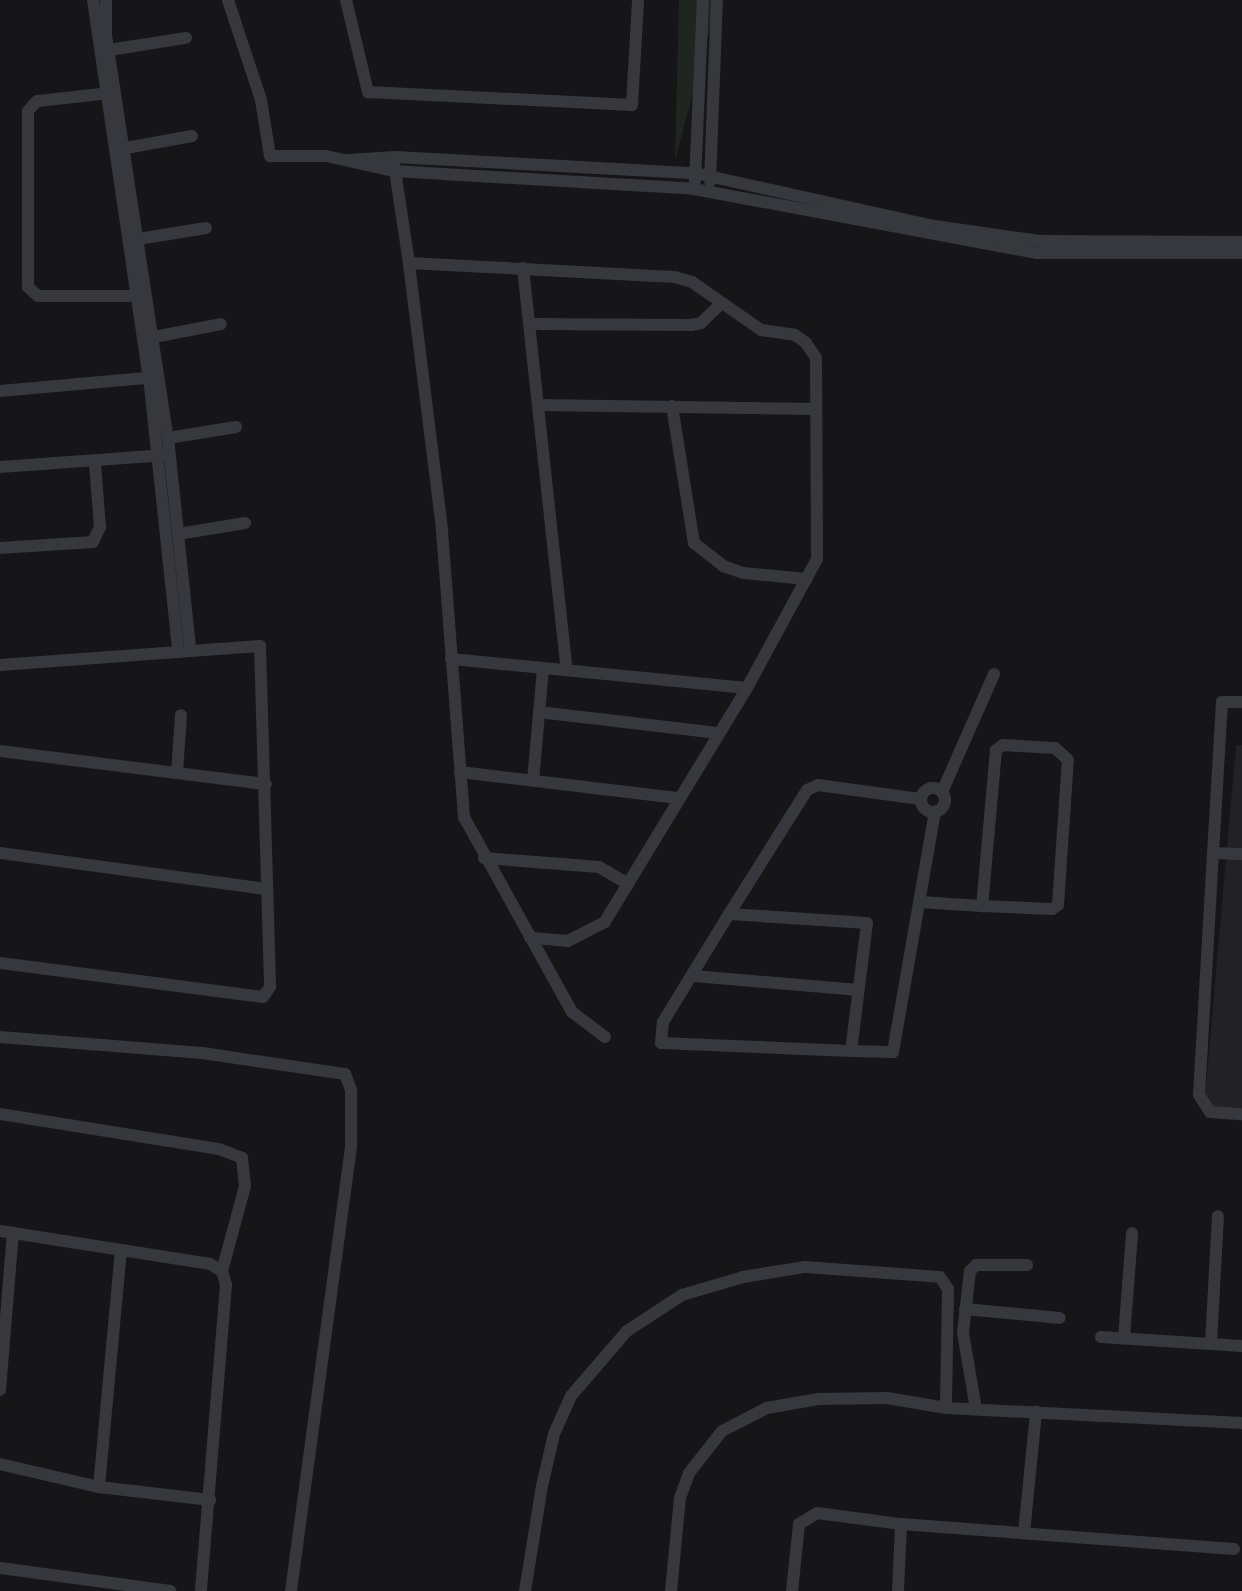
<!DOCTYPE html>
<style>
body{margin:0}
#map{position:relative;width:1242px;height:1591px;overflow:hidden;background:#161618;font-family:Lato,sans-serif}
div>[style]{position:absolute}
[style*='--x']{left:calc(var(--x)*1px);top:calc(var(--y)*1px);width:calc(var(--w)*1px);rotate:calc(var(--a)*1deg)}
.built>*{inset:0;background:#222225}
.green>*{inset:0;background:#1e261f}
.minor>*{height:12px;margin:-6px;padding:0 6px;transform-origin:6px;border-radius:6px;background:#37383d}
.minor>.ring{margin:-6px;padding:0;box-sizing:content-box;background:none;border:12px solid #37383d;border-radius:50%}
span{translate:-50% -50%;white-space:nowrap;text-align:center;line-height:1.15;-webkit-text-stroke:6px #111113;paint-order:stroke}
</style>
<div id="map">
<div class="built">
<i style="clip-path:polygon(1236px 745px,1242px 745px,1242px 1108px,1204px 1109px)"></i>
</div>
<div class="green">
<i style="clip-path:polygon(679px 0,718px 0,675px 160px)"></i>
</div>
<div class="minor">
<i style="--x:93;--y:0;--w:381;--a:81.6"></i>
<i style="--x:149;--y:377;--w:275;--a:83.9"></i>
<i style="--x:106;--y:0;--w:35;--a:90"></i>
<i style="--x:106;--y:35;--w:408;--a:81.3"></i>
<i style="--x:168;--y:438;--w:212;--a:84"></i>
<i style="--x:228;--y:0;--w:105;--a:71.7"></i>
<i style="--x:261;--y:100;--w:57;--a:80.9"></i>
<i style="--x:270;--y:156;--w:56;--a:0"></i>
<i style="--x:326;--y:156;--w:70;--a:12.4"></i>
<i style="--x:394;--y:171;--w:301;--a:3.4"></i>
<i style="--x:694;--y:189;--w:349;--a:10.6"></i>
<i style="--x:1037;--y:253;--w:205;--a:0"></i>
<i style="--x:346;--y:0;--w:95;--a:76.6"></i>
<i style="--x:368;--y:92;--w:264;--a:2.8"></i>
<i style="--x:632;--y:105;--w:105;--a:-86.7"></i>
<i style="--x:109;--y:50;--w:78;--a:-8.9"></i>
<i style="--x:110;--y:93;--w:73;--a:173.7"></i>
<i style="--x:37;--y:101;--w:13;--a:132"></i>
<i style="--x:28;--y:111;--w:176;--a:90"></i>
<i style="--x:28;--y:287;--w:13;--a:42"></i>
<i style="--x:38;--y:296;--w:107;--a:0"></i>
<i style="--x:126;--y:148;--w:67;--a:-10.3"></i>
<i style="--x:349;--y:160;--w:46;--a:-3.7"></i>
<i style="--x:395;--y:157;--w:300;--a:3.1"></i>
<i style="--x:695;--y:173;--w:246;--a:12.5"></i>
<i style="--x:935;--y:226;--w:105;--a:8.2"></i>
<i style="--x:1039;--y:241;--w:203;--a:0.3"></i>
<i style="--x:394;--y:164;--w:100;--a:81.4"></i>
<i style="--x:695;--y:181;--w:181;--a:-87.5"></i>
<i style="--x:710;--y:181;--w:181;--a:-87.8"></i>
<i style="--x:132;--y:240;--w:75;--a:-9.2"></i>
<i style="--x:523;--y:268;--w:404;--a:83.8"></i>
<i style="--x:530;--y:324;--w:161;--a:0.4"></i>
<i style="--x:691;--y:325;--w:10;--a:-11"></i>
<i style="--x:701;--y:323;--w:28;--a:-44"></i>
<i style="--x:154;--y:337;--w:68;--a:-11"></i>
<i style="--x:0;--y:391;--w:157;--a:-5.1"></i>
<i style="--x:538;--y:405;--w:278;--a:0.8"></i>
<i style="--x:672;--y:406;--w:139;--a:80.9"></i>
<i style="--x:694;--y:543;--w:37;--a:38"></i>
<i style="--x:723;--y:566;--w:21;--a:19"></i>
<i style="--x:743;--y:573;--w:64;--a:5.4"></i>
<i style="--x:168;--y:438;--w:69;--a:-9.2"></i>
<i style="--x:0;--y:467;--w:167;--a:-4.1"></i>
<i style="--x:178;--y:534;--w:68;--a:-9.3"></i>
<i style="--x:0;--y:548;--w:93;--a:-3.7"></i>
<i style="--x:93;--y:542;--w:17;--a:-65"></i>
<i style="--x:100;--y:527;--w:64;--a:-94.5"></i>
<i style="--x:451;--y:659;--w:297;--a:5.6"></i>
<i style="--x:747;--y:688;--w:274;--a:121.3"></i>
<i style="--x:605;--y:922;--w:42;--a:152.8"></i>
<i style="--x:568;--y:941;--w:38;--a:-175"></i>
<i style="--x:0;--y:665;--w:261;--a:-4.2"></i>
<i style="--x:260;--y:646;--w:341;--a:88.3"></i>
<i style="--x:270;--y:987;--w:12;--a:125"></i>
<i style="--x:263;--y:997;--w:265;--a:-172.6"></i>
<i style="--x:1242;--y:702;--w:20;--a:180"></i>
<i style="--x:1222;--y:702;--w:151;--a:93.4"></i>
<i style="--x:1213;--y:853;--w:29;--a:2"></i>
<i style="--x:539;--y:712;--w:180;--a:6.7"></i>
<i style="--x:0;--y:751;--w:268;--a:7.1"></i>
<i style="--x:460;--y:772;--w:221;--a:6.8"></i>
<i style="--x:177;--y:773;--w:58;--a:-86.1"></i>
<i style="--x:533;--y:781;--w:113;--a:-84.9"></i>
<i class="ring" style="left:921px;top:788px;width:12px;height:12px"></i>
<i style="--x:942;--y:792;--w:129;--a:-66.2"></i>
<i style="--x:0;--y:853;--w:270;--a:7.7"></i>
<i style="--x:1213;--y:853;--w:242;--a:93.3"></i>
<i style="--x:1199;--y:1095;--w:20;--a:57"></i>
<i style="--x:1210;--y:1112;--w:32;--a:4"></i>
<i style="--x:484;--y:858;--w:115;--a:4.5"></i>
<i style="--x:599;--y:867;--w:34;--a:30"></i>
<i style="--x:920;--y:902;--w:62;--a:3.7"></i>
<i style="--x:982;--y:906;--w:70;--a:2.5"></i>
<i style="--x:1052;--y:909;--w:7;--a:-34"></i>
<i style="--x:1058;--y:905;--w:145;--a:-86.1"></i>
<i style="--x:1068;--y:760;--w:18;--a:-137"></i>
<i style="--x:1055;--y:748;--w:52;--a:-176.7"></i>
<i style="--x:1003;--y:745;--w:9;--a:144"></i>
<i style="--x:996;--y:750;--w:157;--a:95.1"></i>
<i style="--x:729;--y:914;--w:138;--a:3.7"></i>
<i style="--x:867;--y:923;--w:129;--a:97.1"></i>
<i style="--x:851;--y:1051;--w:190;--a:-177.6"></i>
<i style="--x:661;--y:1043;--w:21;--a:-85"></i>
<i style="--x:663;--y:1022;--w:127;--a:-58.6"></i>
<i style="--x:729;--y:914;--w:146;--a:-57.8"></i>
<i style="--x:807;--y:790;--w:12;--a:-24"></i>
<i style="--x:818;--y:785;--w:103;--a:7.8"></i>
<i style="--x:694;--y:976;--w:165;--a:4.9"></i>
<i style="--x:0;--y:1037;--w:203;--a:4.5"></i>
<i style="--x:202;--y:1053;--w:145;--a:8.4"></i>
<i style="--x:345;--y:1074;--w:17;--a:69"></i>
<i style="--x:351;--y:1090;--w:57;--a:90"></i>
<i style="--x:351;--y:1147;--w:448;--a:97.7"></i>
<i style="--x:605;--y:1037;--w:41;--a:-142.9"></i>
<i style="--x:572;--y:1012;--w:223;--a:-119"></i>
<i style="--x:464;--y:817;--w:289;--a:-94.4"></i>
<i style="--x:442;--y:529;--w:268;--a:-97.1"></i>
<i style="--x:409;--y:263;--w:266;--a:3"></i>
<i style="--x:675;--y:277;--w:18;--a:16"></i>
<i style="--x:692;--y:282;--w:84;--a:34.8"></i>
<i style="--x:761;--y:330;--w:34;--a:8"></i>
<i style="--x:795;--y:335;--w:14;--a:36"></i>
<i style="--x:806;--y:343;--w:18;--a:56"></i>
<i style="--x:816;--y:358;--w:201;--a:89.7"></i>
<i style="--x:817;--y:559;--w:147;--a:118.5"></i>
<i style="--x:851;--y:1051;--w:42;--a:1.4"></i>
<i style="--x:893;--y:1052;--w:244;--a:-80.1"></i>
<i style="--x:0;--y:1114;--w:222;--a:9.1"></i>
<i style="--x:219;--y:1149;--w:25;--a:21"></i>
<i style="--x:242;--y:1158;--w:28;--a:84"></i>
<i style="--x:245;--y:1186;--w:88;--a:105.1"></i>
<i style="--x:0;--y:1231;--w:213;--a:8.9"></i>
<i style="--x:210;--y:1264;--w:14;--a:30"></i>
<i style="--x:222;--y:1271;--w:15;--a:74"></i>
<i style="--x:226;--y:1285;--w:307;--a:94.7"></i>
<i style="--x:965;--y:1309;--w:95;--a:5.4"></i>
<i style="--x:1101;--y:1337;--w:141;--a:3.7"></i>
<i style="--x:1124;--y:1338;--w:105;--a:-85.6"></i>
<i style="--x:1211;--y:1344;--w:128;--a:-86.9"></i>
<i style="--x:0;--y:1390;--w:158;--a:-85.3"></i>
<i style="--x:976;--y:1409;--w:77;--a:-99.7"></i>
<i style="--x:963;--y:1333;--w:62;--a:-83.6"></i>
<i style="--x:970;--y:1271;--w:8;--a:-45"></i>
<i style="--x:976;--y:1265;--w:51;--a:0"></i>
<i style="--x:0;--y:1464;--w:102;--a:13.1"></i>
<i style="--x:99;--y:1487;--w:112;--a:6.7"></i>
<i style="--x:99;--y:1487;--w:236;--a:-84.7"></i>
<i style="--x:1024;--y:1533;--w:122;--a:-84.3"></i>
<i style="--x:0;--y:1568;--w:172;--a:7.7"></i>
<i style="--x:525;--y:1591;--w:106;--a:-80.8"></i>
<i style="--x:542;--y:1486;--w:53;--a:-77"></i>
<i style="--x:554;--y:1434;--w:42;--a:-65.9"></i>
<i style="--x:571;--y:1396;--w:86;--a:-49.3"></i>
<i style="--x:627;--y:1331;--w:66;--a:-33.2"></i>
<i style="--x:682;--y:1295;--w:64;--a:-16.4"></i>
<i style="--x:743;--y:1277;--w:63;--a:-9.2"></i>
<i style="--x:805;--y:1267;--w:135;--a:4.2"></i>
<i style="--x:940;--y:1277;--w:14;--a:56"></i>
<i style="--x:948;--y:1289;--w:119;--a:91"></i>
<i style="--x:671;--y:1591;--w:93;--a:-84.5"></i>
<i style="--x:680;--y:1498;--w:27;--a:-70"></i>
<i style="--x:689;--y:1473;--w:53;--a:-51.8"></i>
<i style="--x:722;--y:1431;--w:51;--a:-27.1"></i>
<i style="--x:767;--y:1408;--w:52;--a:-10"></i>
<i style="--x:818;--y:1399;--w:69;--a:-0.8"></i>
<i style="--x:887;--y:1398;--w:60;--a:9.6"></i>
<i style="--x:946;--y:1408;--w:296;--a:2.9"></i>
<i style="--x:792;--y:1591;--w:67;--a:-84"></i>
<i style="--x:799;--y:1524;--w:21;--a:-31"></i>
<i style="--x:817;--y:1513;--w:85;--a:7.5"></i>
<i style="--x:901;--y:1524;--w:334;--a:4.3"></i>
<i style="--x:898;--y:1591;--w:67;--a:-87.4"></i>
</div>
</div>
